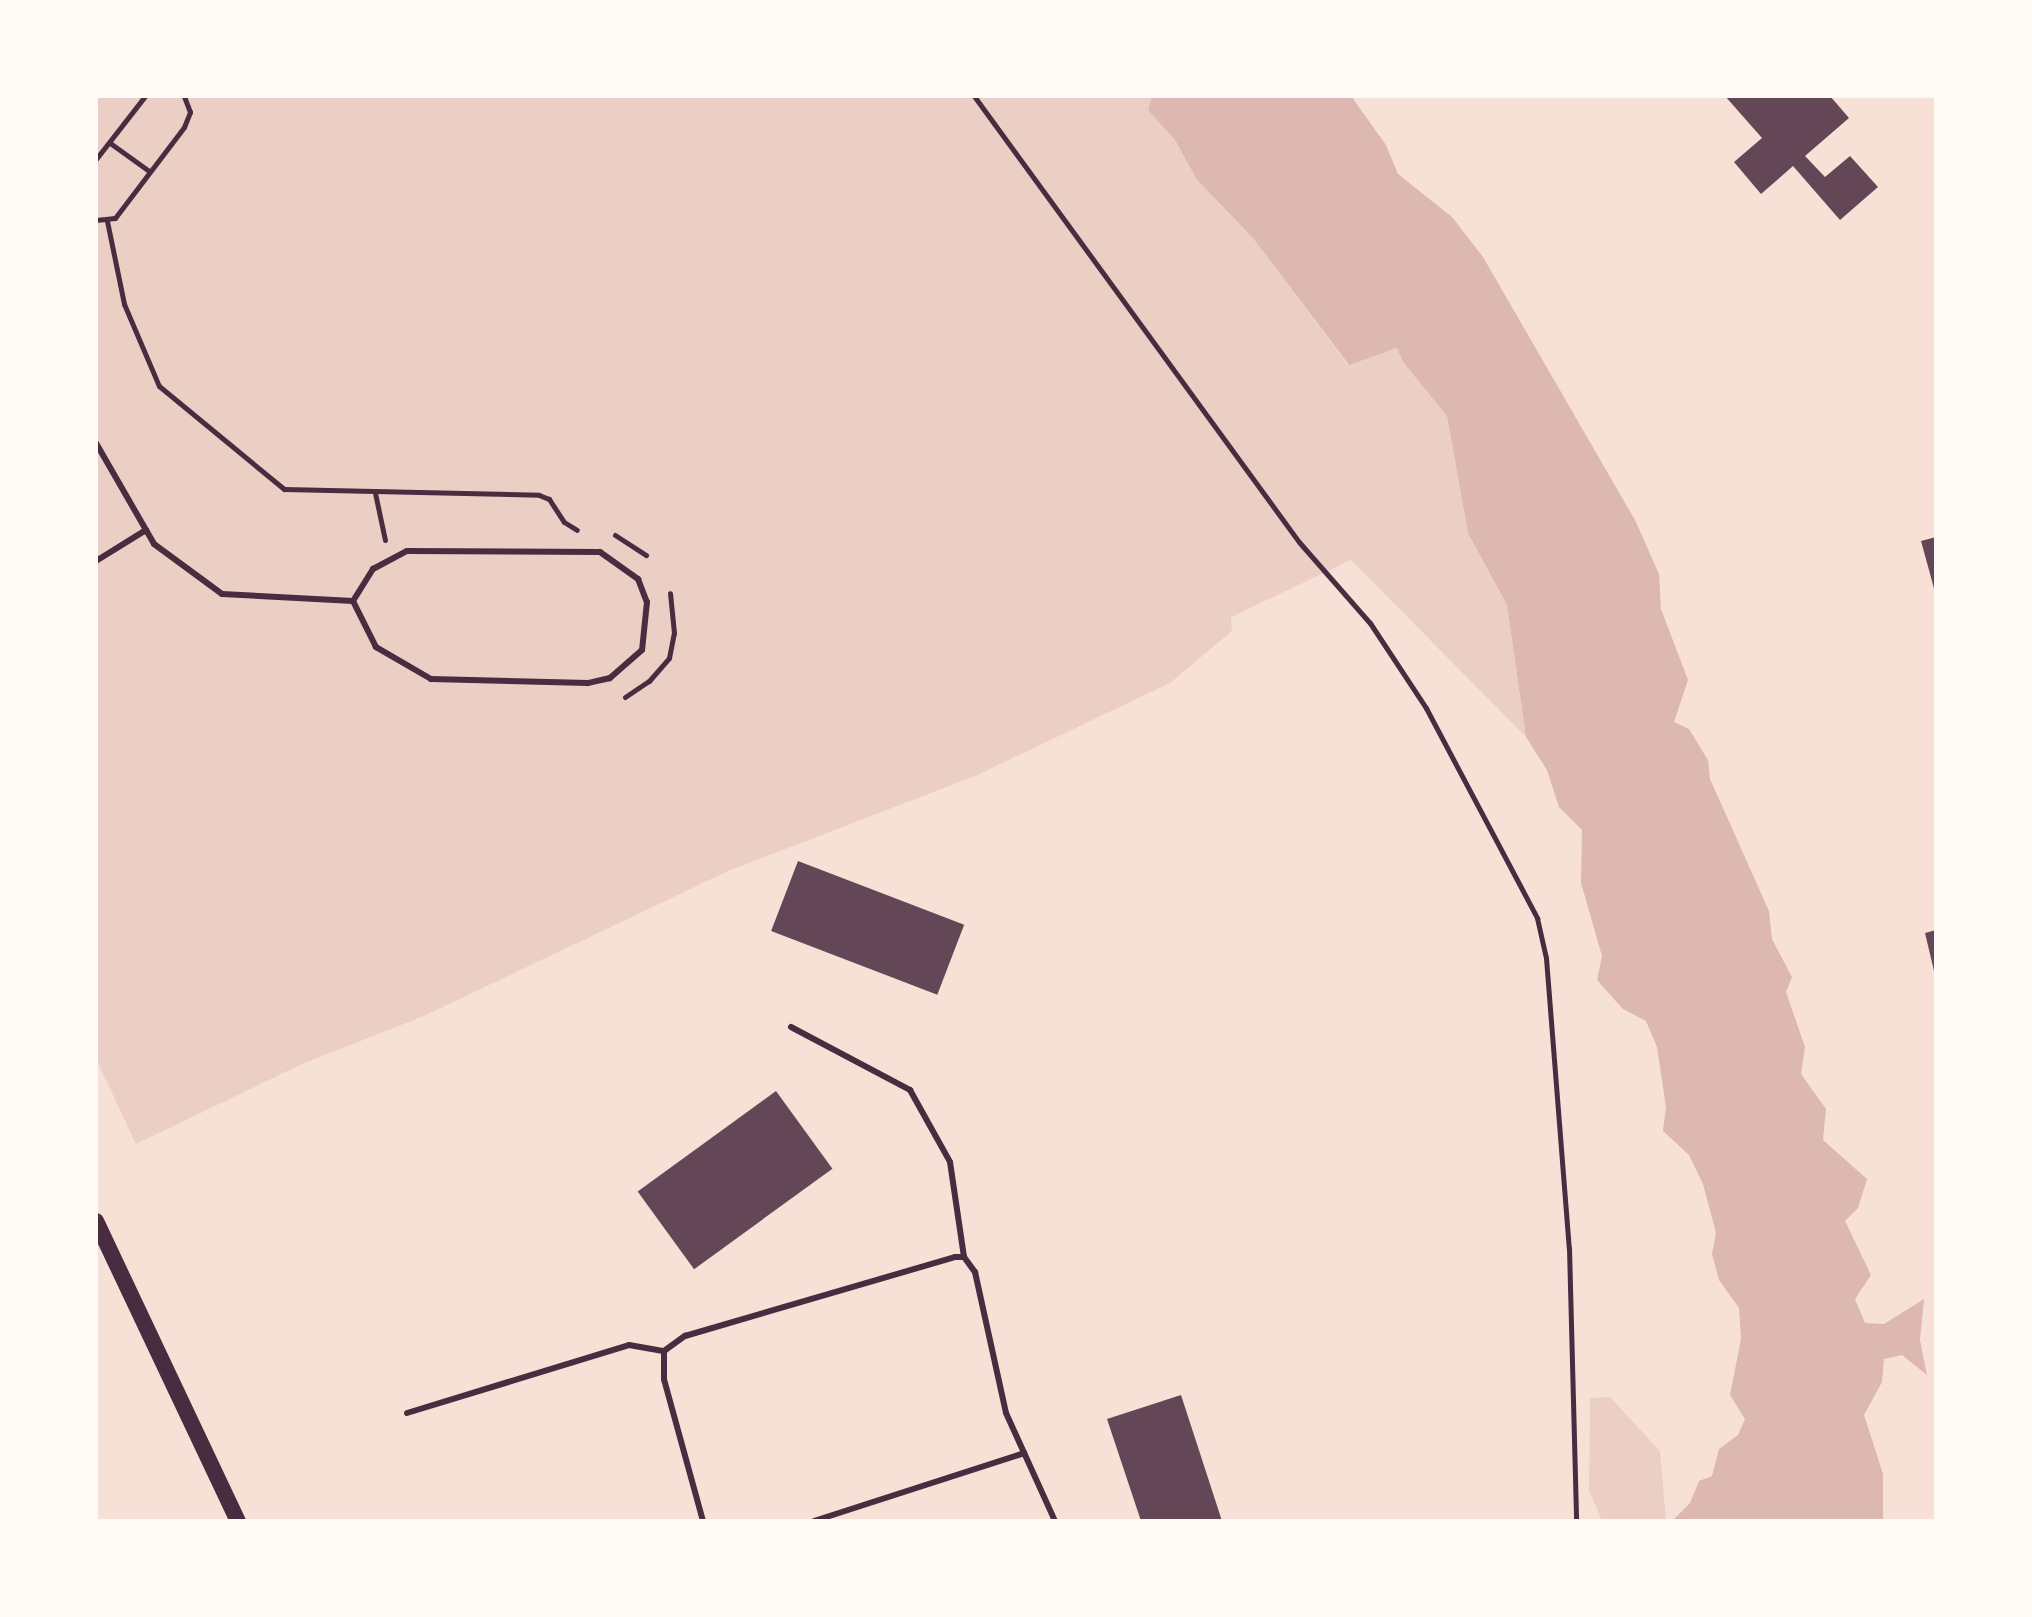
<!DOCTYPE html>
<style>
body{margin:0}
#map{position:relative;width:2032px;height:1617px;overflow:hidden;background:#f7e1d7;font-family:Inter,sans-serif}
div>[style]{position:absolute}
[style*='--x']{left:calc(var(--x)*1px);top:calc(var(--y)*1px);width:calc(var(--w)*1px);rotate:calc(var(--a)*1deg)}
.green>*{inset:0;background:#ebcfc5}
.water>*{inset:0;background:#dcb8b0}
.building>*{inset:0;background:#644757;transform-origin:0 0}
.path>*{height:5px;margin:-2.5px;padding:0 2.5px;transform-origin:2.5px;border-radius:2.5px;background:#4a2c40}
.service>*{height:6px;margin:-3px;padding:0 3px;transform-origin:3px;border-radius:3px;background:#4a2c40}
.secondary>*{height:16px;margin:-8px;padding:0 8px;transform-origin:8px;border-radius:8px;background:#4a2c40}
span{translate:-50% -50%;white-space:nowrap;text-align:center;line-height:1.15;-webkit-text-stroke:7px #fffaf5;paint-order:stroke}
.frame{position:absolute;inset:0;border:98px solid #fffaf5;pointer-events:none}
</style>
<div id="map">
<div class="green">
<i style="clip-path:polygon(96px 96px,1152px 96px,1148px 110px,1175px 140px,1197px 180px,1253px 238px,1348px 365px,1398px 348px,1403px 362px,1447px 416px,1468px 533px,1507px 605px,1526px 737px,1351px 560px,1231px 617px,1232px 631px,1170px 683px,975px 776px,728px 871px,424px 1016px,302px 1064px,136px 1144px,96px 1059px)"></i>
<i style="clip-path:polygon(1610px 1397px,1660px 1451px,1666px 1521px,1602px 1521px,1589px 1490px,1590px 1398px)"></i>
</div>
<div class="water">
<i style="clip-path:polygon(1152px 96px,1351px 96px,1386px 145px,1398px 174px,1452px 217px,1483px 257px,1635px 520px,1659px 574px,1661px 609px,1688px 680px,1674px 722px,1689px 729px,1708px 760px,1710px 779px,1769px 911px,1772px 939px,1792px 977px,1786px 992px,1805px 1047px,1801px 1074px,1826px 1109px,1823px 1140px,1867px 1179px,1858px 1208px,1845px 1221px,1871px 1275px,1855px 1299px,1865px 1323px,1884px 1324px,1924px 1299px,1920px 1340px,1927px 1375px,1902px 1355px,1884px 1359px,1882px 1382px,1864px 1415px,1883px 1474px,1883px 1521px,1672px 1521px,1690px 1503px,1699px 1481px,1712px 1476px,1719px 1449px,1738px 1435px,1745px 1419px,1730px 1395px,1741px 1339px,1739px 1308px,1719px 1280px,1712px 1254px,1716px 1233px,1703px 1184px,1689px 1155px,1663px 1131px,1666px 1107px,1657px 1047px,1646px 1021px,1623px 1009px,1597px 980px,1602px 956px,1581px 883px,1582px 830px,1559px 807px,1547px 770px,1526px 737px,1507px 605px,1468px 533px,1447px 416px,1403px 362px,1397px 348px,1349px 365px,1253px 238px,1197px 180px,1175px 140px,1148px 110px)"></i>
</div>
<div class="building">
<i style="clip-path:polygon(1725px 96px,1830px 96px,1849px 118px,1805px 156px,1825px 177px,1850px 156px,1878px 187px,1840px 220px,1793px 166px,1761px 194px,1734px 162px,1762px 138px)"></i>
<i style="clip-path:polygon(1936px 537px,1936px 592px,1935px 592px,1921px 541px)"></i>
<i style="left:798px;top:861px;width:178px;height:75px;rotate:21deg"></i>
<i style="clip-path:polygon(1936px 930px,1936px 975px,1935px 975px,1925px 933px)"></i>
<i style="left:776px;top:1091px;width:96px;height:171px;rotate:54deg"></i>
<i style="clip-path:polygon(1181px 1395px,1222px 1521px,1141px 1521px,1107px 1419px)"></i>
</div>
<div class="path">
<i style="--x:974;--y:96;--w:552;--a:53.92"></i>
<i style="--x:1299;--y:542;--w:108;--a:48.8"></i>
<i style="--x:1370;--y:623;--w:102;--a:56.6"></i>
<i style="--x:1426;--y:708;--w:238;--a:62.1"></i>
<i style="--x:1537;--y:918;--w:41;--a:77.3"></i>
<i style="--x:1546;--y:958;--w:291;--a:85.5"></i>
<i style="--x:1569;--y:1248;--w:273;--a:88.5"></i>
<i style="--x:110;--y:143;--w:48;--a:35.7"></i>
<i style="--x:96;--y:159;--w:80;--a:-52.1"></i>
<i style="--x:96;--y:220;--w:19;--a:-6"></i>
<i style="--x:115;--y:218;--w:114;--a:-52.8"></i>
<i style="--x:184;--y:127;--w:16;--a:-68"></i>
<i style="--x:190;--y:112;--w:17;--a:-111"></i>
<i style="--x:107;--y:221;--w:85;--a:78.4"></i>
<i style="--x:124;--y:304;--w:89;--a:66.9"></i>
<i style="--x:159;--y:386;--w:162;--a:39.5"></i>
<i style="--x:284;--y:489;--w:255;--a:1.3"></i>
<i style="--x:539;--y:495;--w:11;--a:22"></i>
<i style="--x:549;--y:499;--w:27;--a:57"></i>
<i style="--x:564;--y:522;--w:15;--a:32"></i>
<i style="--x:375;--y:493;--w:48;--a:78"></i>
<i style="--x:615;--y:535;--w:37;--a:33"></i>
<i style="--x:625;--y:697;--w:29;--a:-34"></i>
<i style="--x:649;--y:681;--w:30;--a:-49"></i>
<i style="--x:669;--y:658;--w:25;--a:-79"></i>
<i style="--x:674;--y:633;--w:40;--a:-95.7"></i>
</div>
<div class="service">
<i style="--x:96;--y:443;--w:116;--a:60.1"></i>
<i style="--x:154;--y:544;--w:84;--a:36.3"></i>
<i style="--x:222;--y:594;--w:131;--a:3.1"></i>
<i style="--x:407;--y:551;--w:193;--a:0.3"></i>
<i style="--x:600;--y:552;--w:47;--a:35.4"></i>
<i style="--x:638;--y:579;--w:25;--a:69"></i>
<i style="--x:647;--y:602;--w:48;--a:95.9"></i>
<i style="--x:642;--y:650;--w:43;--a:138.8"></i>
<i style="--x:610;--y:678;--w:23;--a:167"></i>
<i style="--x:588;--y:683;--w:157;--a:-178.5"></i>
<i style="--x:431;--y:679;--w:64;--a:-149.8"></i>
<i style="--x:376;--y:647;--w:51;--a:-116.6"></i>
<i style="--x:353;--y:601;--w:38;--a:-58"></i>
<i style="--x:373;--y:569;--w:38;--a:-28"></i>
<i style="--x:96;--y:561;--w:59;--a:-31.8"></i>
<i style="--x:791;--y:1027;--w:135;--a:27.9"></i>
<i style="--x:910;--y:1090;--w:82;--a:60.9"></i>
<i style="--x:950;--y:1162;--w:96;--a:81.6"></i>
<i style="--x:407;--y:1413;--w:232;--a:-17"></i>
<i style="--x:629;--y:1345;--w:36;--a:10"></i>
<i style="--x:703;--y:1521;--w:147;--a:-105.4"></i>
<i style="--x:664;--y:1379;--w:28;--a:-90"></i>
<i style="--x:664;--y:1351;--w:26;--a:-36"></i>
<i style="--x:685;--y:1336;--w:281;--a:-16.3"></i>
<i style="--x:955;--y:1257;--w:9;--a:0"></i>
<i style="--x:964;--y:1257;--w:19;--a:54"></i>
<i style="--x:975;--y:1272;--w:144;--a:77.6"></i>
<i style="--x:1006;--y:1413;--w:119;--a:65.6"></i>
<i style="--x:814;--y:1521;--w:221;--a:-17.9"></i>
</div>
<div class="secondary">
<i style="--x:96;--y:1221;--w:332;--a:64.7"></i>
</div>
<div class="frame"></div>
</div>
